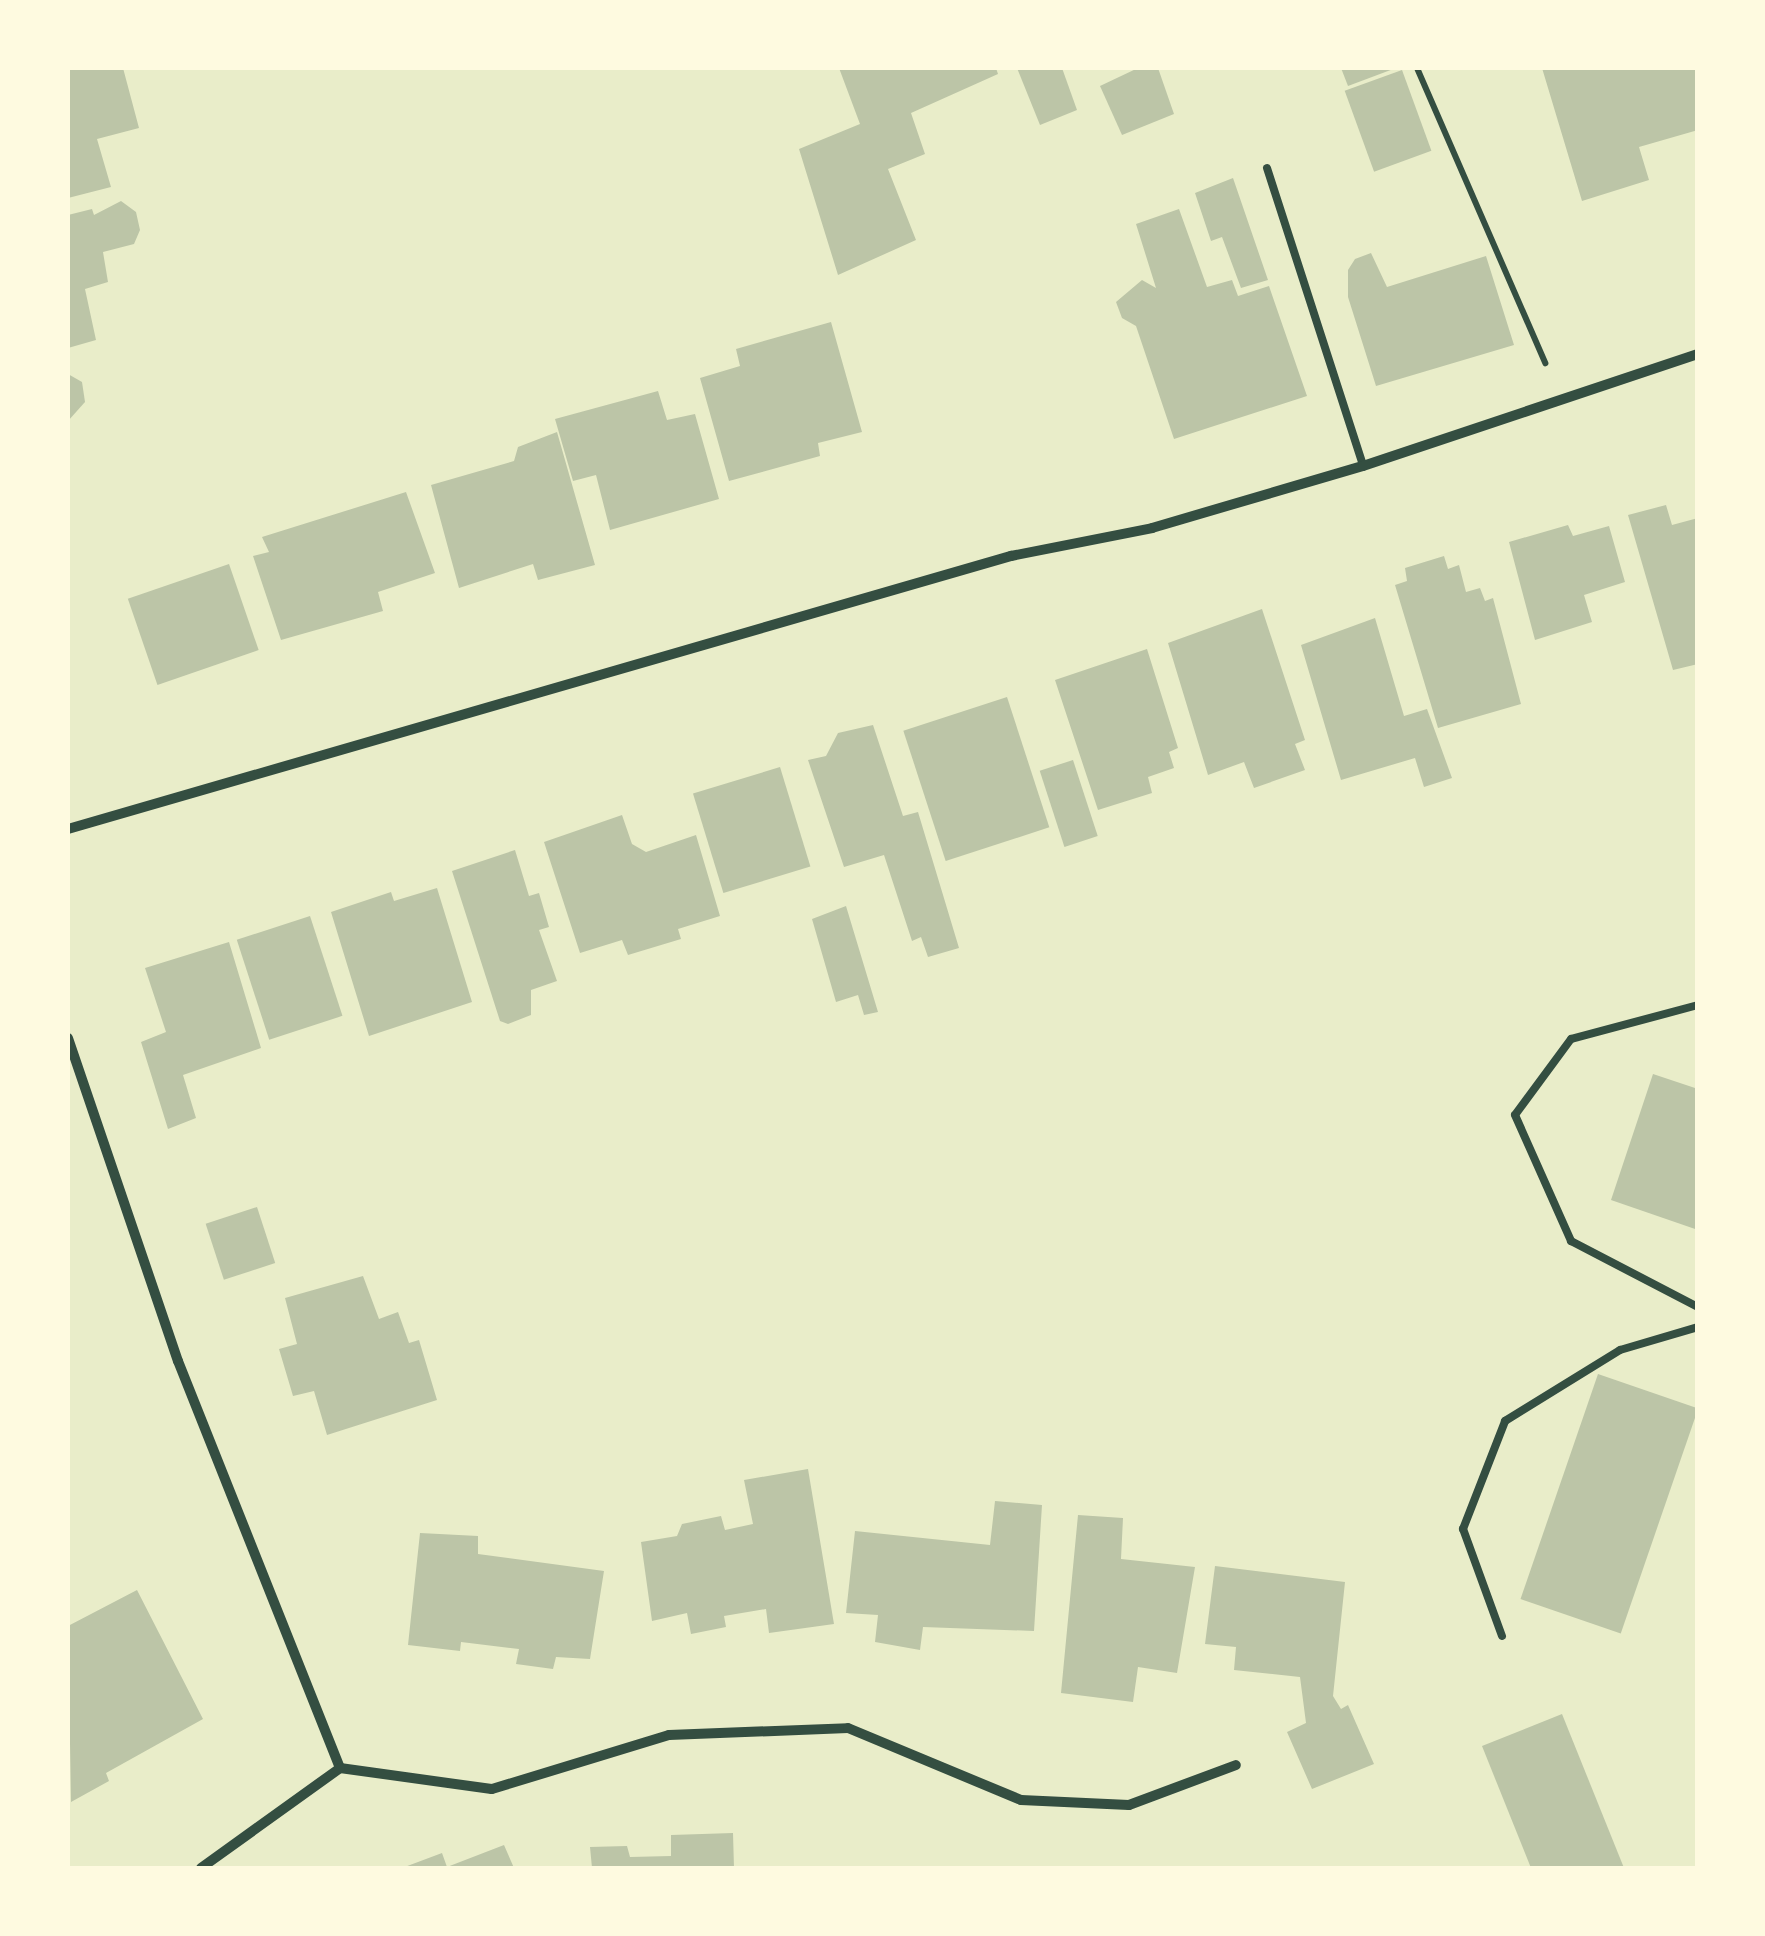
<!DOCTYPE html>
<style>
body{margin:0}
#map{position:relative;width:1765px;height:1936px;overflow:hidden;background:#e9edc9;font-family:"Exo 2",sans-serif}
div>[style]{position:absolute}
[style*='--x']{left:calc(var(--x)*1px);top:calc(var(--y)*1px);width:calc(var(--w)*1px);rotate:calc(var(--a)*1deg)}
.building>*{inset:0;background:#bcc5a7;transform-origin:0 0}
.path>*{height:6px;margin:-3px;padding:0 3px;transform-origin:3px;border-radius:3px;background:#344e41}
.service>*{height:8px;margin:-4px;padding:0 4px;transform-origin:4px;border-radius:4px;background:#344e41}
.minor>*{height:10px;margin:-5px;padding:0 5px;transform-origin:5px;border-radius:5px;background:#344e41}
span{translate:-50% -50%;white-space:nowrap;text-align:center;line-height:1.15;-webkit-text-stroke:10px #fefae0;paint-order:stroke}
.frame{position:absolute;inset:0;border:70px solid #fefae0;pointer-events:none}
</style>
<div id="map">
<div class="building">
<i style="clip-path:polygon(68px 68px,123px 68px,139px 128px,97px 139px,111px 187px,68px 198px)"></i>
<i style="clip-path:polygon(839px 68px,996px 68px,998px 74px,911px 113px,925px 154px,888px 169px,916px 240px,838px 275px,799px 149px,860px 124px)"></i>
<i style="clip-path:polygon(1017px 68px,1062px 68px,1077px 110px,1040px 125px)"></i>
<i style="clip-path:polygon(1138px 68px,1158px 68px,1174px 114px,1122px 135px,1100px 86px)"></i>
<i style="clip-path:polygon(1341px 68px,1396px 68px,1348px 86px)"></i>
<i style="clip-path:polygon(1542px 68px,1698px 68px,1698px 130px,1639px 147px,1649px 180px,1582px 201px)"></i>
<i style="left:1402px;top:70px;width:86px;height:61px;rotate:70deg"></i>
<i style="clip-path:polygon(1233px 178px,1268px 280px,1241px 288px,1222px 237px,1211px 241px,1195px 193px)"></i>
<i style="clip-path:polygon(121px 201px,136px 212px,140px 230px,134px 244px,103px 252px,108px 282px,85px 289px,96px 340px,68px 348px,68px 215px,92px 209px,94px 215px)"></i>
<i style="clip-path:polygon(1179px 209px,1207px 287px,1232px 280px,1238px 296px,1269px 286px,1307px 396px,1174px 439px,1136px 326px,1122px 318px,1116px 302px,1142px 280px,1156px 288px,1136px 224px)"></i>
<i style="clip-path:polygon(1371px 253px,1387px 287px,1486px 256px,1514px 345px,1376px 386px,1348px 297px,1348px 270px,1355px 259px)"></i>
<i style="clip-path:polygon(831px 322px,862px 432px,818px 443px,820px 456px,729px 481px,700px 378px,740px 366px,736px 349px)"></i>
<i style="clip-path:polygon(68px 374px,82px 382px,85px 402px,68px 421px)"></i>
<i style="clip-path:polygon(658px 391px,667px 420px,695px 414px,719px 499px,610px 530px,596px 475px,573px 481px,555px 419px)"></i>
<i style="clip-path:polygon(557px 432px,595px 565px,538px 580px,533px 564px,459px 588px,431px 485px,514px 461px,518px 447px)"></i>
<i style="clip-path:polygon(406px 492px,435px 573px,378px 592px,383px 611px,281px 640px,253px 556px,269px 552px,262px 537px)"></i>
<i style="clip-path:polygon(1666px 505px,1672px 525px,1698px 518px,1698px 664px,1673px 670px,1628px 515px)"></i>
<i style="clip-path:polygon(1568px 525px,1573px 536px,1609px 526px,1625px 582px,1584px 595px,1592px 622px,1535px 640px,1509px 542px)"></i>
<i style="clip-path:polygon(1444px 556px,1448px 569px,1459px 565px,1466px 592px,1480px 588px,1485px 601px,1493px 598px,1521px 704px,1438px 728px,1395px 585px,1407px 581px,1405px 568px)"></i>
<i style="left:229px;top:564px;width:91px;height:107px;rotate:71deg"></i>
<i style="clip-path:polygon(1262px 609px,1305px 740px,1295px 744px,1305px 770px,1254px 788px,1244px 762px,1208px 775px,1168px 643px)"></i>
<i style="clip-path:polygon(1375px 618px,1404px 716px,1427px 709px,1452px 778px,1424px 787px,1415px 758px,1341px 780px,1301px 645px)"></i>
<i style="clip-path:polygon(1147px 649px,1178px 748px,1169px 752px,1174px 768px,1148px 777px,1152px 793px,1098px 810px,1055px 680px)"></i>
<i style="left:1007px;top:697px;width:137px;height:109px;rotate:72deg"></i>
<i style="clip-path:polygon(873px 725px,903px 816px,918px 812px,959px 948px,928px 957px,921px 937px,912px 941px,884px 855px,844px 867px,808px 760px,826px 756px,838px 733px)"></i>
<i style="left:1073px;top:760px;width:80px;height:35px;rotate:72deg"></i>
<i style="left:780px;top:767px;width:104px;height:91px;rotate:73deg"></i>
<i style="clip-path:polygon(622px 815px,632px 844px,646px 852px,696px 835px,720px 916px,678px 929px,681px 939px,628px 955px,622px 940px,580px 953px,544px 842px)"></i>
<i style="clip-path:polygon(515px 850px,529px 896px,539px 893px,549px 927px,539px 930px,557px 981px,531px 990px,531px 1015px,508px 1024px,500px 1021px,452px 871px)"></i>
<i style="clip-path:polygon(437px 888px,472px 1002px,369px 1036px,331px 912px,391px 892px,394px 901px)"></i>
<i style="clip-path:polygon(846px 906px,878px 1012px,864px 1015px,858px 995px,836px 1002px,812px 919px)"></i>
<i style="left:310px;top:916px;width:105px;height:77px;rotate:72deg"></i>
<i style="clip-path:polygon(229px 942px,261px 1048px,183px 1075px,196px 1118px,168px 1129px,141px 1042px,166px 1032px,145px 968px)"></i>
<i style="clip-path:polygon(1653px 1074px,1698px 1089px,1698px 1230px,1611px 1200px)"></i>
<i style="left:257px;top:1207px;width:59px;height:54px;rotate:72deg"></i>
<i style="clip-path:polygon(363px 1276px,379px 1319px,398px 1312px,409px 1343px,419px 1340px,437px 1400px,327px 1435px,314px 1391px,293px 1396px,279px 1349px,297px 1344px,285px 1298px)"></i>
<i style="left:1598px;top:1374px;width:106px;height:238px;rotate:19deg"></i>
<i style="clip-path:polygon(808px 1469px,834px 1624px,769px 1633px,766px 1609px,724px 1616px,726px 1627px,691px 1634px,687px 1613px,652px 1621px,641px 1542px,677px 1536px,682px 1524px,721px 1516px,725px 1530px,753px 1524px,744px 1480px)"></i>
<i style="clip-path:polygon(995px 1501px,1042px 1505px,1034px 1631px,923px 1627px,920px 1650px,875px 1642px,878px 1615px,846px 1613px,855px 1531px,990px 1545px)"></i>
<i style="clip-path:polygon(1078px 1515px,1123px 1518px,1121px 1559px,1195px 1567px,1177px 1673px,1138px 1667px,1133px 1702px,1061px 1693px)"></i>
<i style="clip-path:polygon(420px 1533px,478px 1536px,478px 1554px,604px 1571px,590px 1659px,556px 1657px,553px 1669px,516px 1664px,519px 1649px,461px 1642px,460px 1651px,408px 1645px)"></i>
<i style="clip-path:polygon(1215px 1566px,1345px 1582px,1333px 1696px,1341px 1709px,1348px 1705px,1374px 1764px,1312px 1789px,1287px 1732px,1306px 1723px,1300px 1677px,1234px 1670px,1236px 1647px,1205px 1644px)"></i>
<i style="clip-path:polygon(137px 1590px,203px 1719px,106px 1773px,109px 1781px,71px 1802px,68px 1626px)"></i>
<i style="clip-path:polygon(1562px 1714px,1624px 1868px,1531px 1868px,1482px 1746px)"></i>
<i style="clip-path:polygon(733px 1833px,734px 1868px,592px 1868px,590px 1847px,627px 1846px,630px 1857px,671px 1856px,671px 1835px)"></i>
<i style="clip-path:polygon(504px 1845px,514px 1868px,402px 1868px,442px 1853px,447px 1867px)"></i>
</div>
<div class="path">
<i style="--x:1417;--y:68;--w:322;--a:66.5"></i>
</div>
<div class="service">
<i style="--x:1267;--y:168;--w:313;--a:72.1"></i>
<i style="--x:1698;--y:1005;--w:131;--a:165"></i>
<i style="--x:1571;--y:1039;--w:94;--a:126.4"></i>
<i style="--x:1515;--y:1115;--w:138;--a:66"></i>
<i style="--x:1571;--y:1241;--w:143;--a:27.5"></i>
<i style="--x:1502;--y:1636;--w:114;--a:-110"></i>
<i style="--x:1463;--y:1529;--w:116;--a:-68.7"></i>
<i style="--x:1505;--y:1421;--w:135;--a:-31.7"></i>
<i style="--x:1620;--y:1350;--w:81;--a:-16.4"></i>
</div>
<div class="minor">
<i style="--x:68;--y:829;--w:982;--a:-16.15"></i>
<i style="--x:1011;--y:556;--w:144;--a:-11.2"></i>
<i style="--x:1152;--y:528;--w:220;--a:-16.4"></i>
<i style="--x:1363;--y:466;--w:353;--a:-18.5"></i>
<i style="--x:68;--y:1038;--w:341;--a:71.2"></i>
<i style="--x:178;--y:1361;--w:438;--a:68.3"></i>
<i style="--x:340;--y:1768;--w:153;--a:7.9"></i>
<i style="--x:492;--y:1789;--w:185;--a:-17"></i>
<i style="--x:669;--y:1735;--w:179;--a:-2.2"></i>
<i style="--x:848;--y:1728;--w:187;--a:22.6"></i>
<i style="--x:1021;--y:1800;--w:108;--a:2.7"></i>
<i style="--x:1129;--y:1805;--w:114;--a:-20.5"></i>
<i style="--x:201;--y:1868;--w:171;--a:-35.7"></i>
</div>
<div class="frame"></div>
</div>
